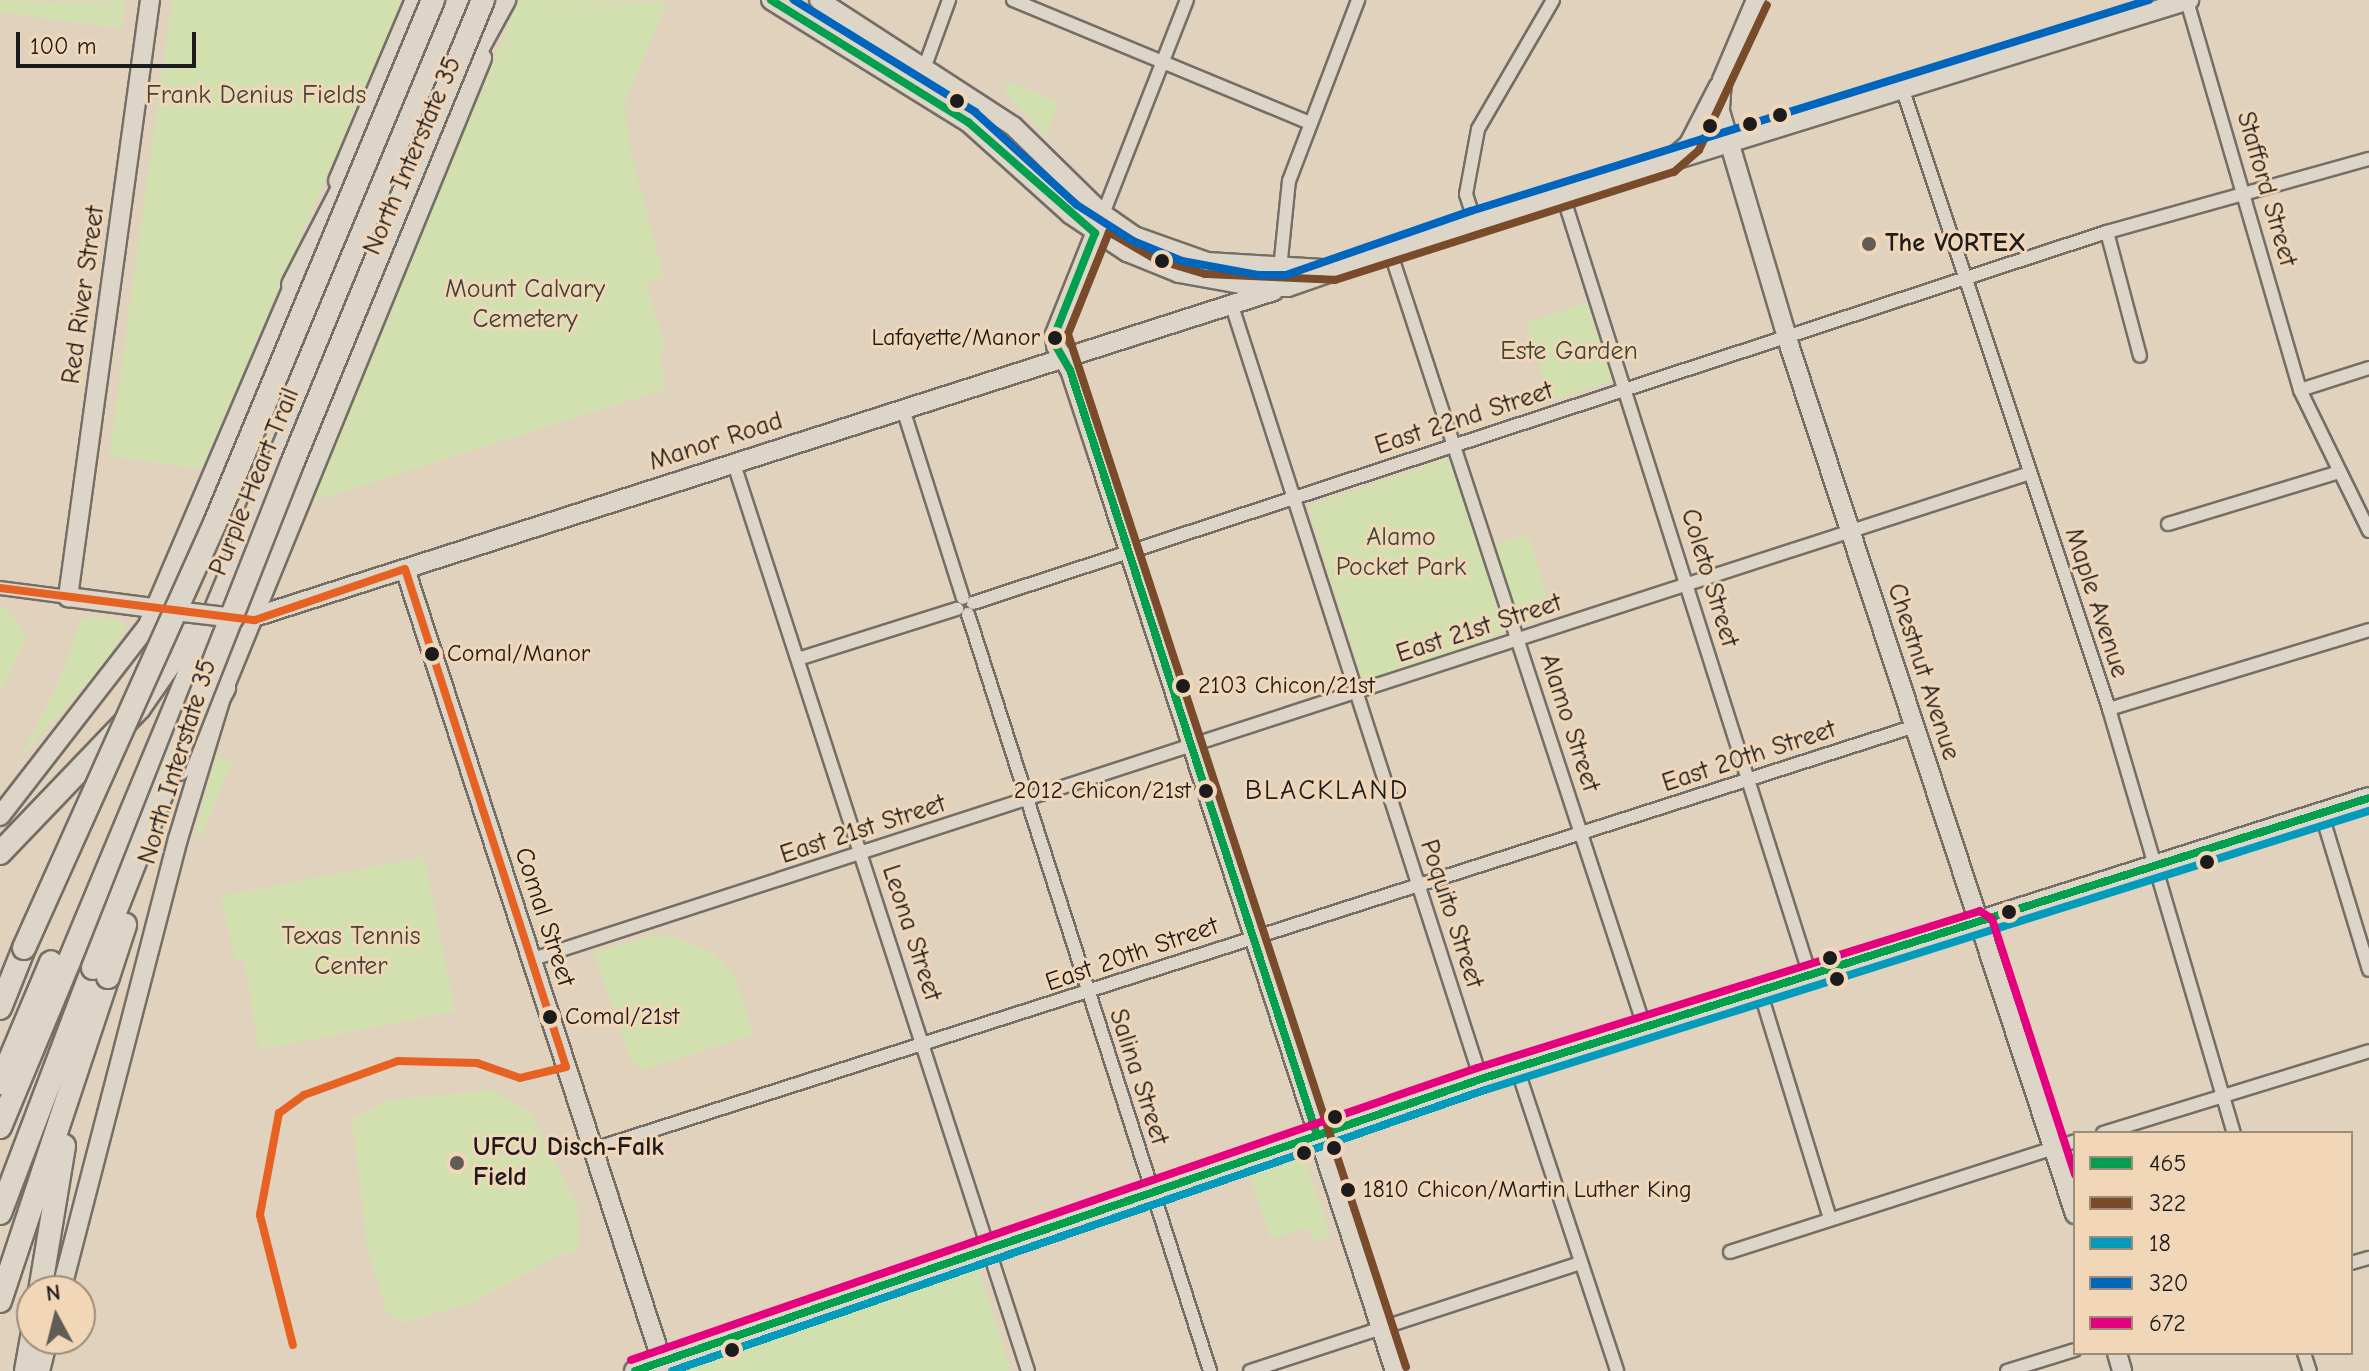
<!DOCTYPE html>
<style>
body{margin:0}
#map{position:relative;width:2369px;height:1371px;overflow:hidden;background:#e1d2be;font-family:"Comic Neue",sans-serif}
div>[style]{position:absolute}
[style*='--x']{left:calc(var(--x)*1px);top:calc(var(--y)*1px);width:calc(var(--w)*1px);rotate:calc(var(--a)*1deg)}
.green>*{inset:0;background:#d2e0b0;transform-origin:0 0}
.roads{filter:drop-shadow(2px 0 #756e65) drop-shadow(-2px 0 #756e65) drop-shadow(0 2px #756e65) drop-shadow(0 -2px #756e65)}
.street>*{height:12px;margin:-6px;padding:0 6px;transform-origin:6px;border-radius:6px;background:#ded5c9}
.secondary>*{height:18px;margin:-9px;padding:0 9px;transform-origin:9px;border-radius:9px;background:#ded5c9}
.primary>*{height:20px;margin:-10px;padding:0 10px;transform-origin:10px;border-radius:10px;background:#ded5c9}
.highway>*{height:22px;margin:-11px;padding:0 11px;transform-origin:11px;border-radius:11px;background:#ded5c9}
.bridges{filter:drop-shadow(2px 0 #756e65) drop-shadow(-2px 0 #756e65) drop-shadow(0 2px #756e65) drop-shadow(0 -2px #756e65)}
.secondary-bridge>*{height:18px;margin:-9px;padding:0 9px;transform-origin:9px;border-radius:9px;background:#ded5c9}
.highway-bridge>*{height:22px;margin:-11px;padding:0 11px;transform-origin:11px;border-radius:11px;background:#ded5c9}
.bus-1>*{height:8px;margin:-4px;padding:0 4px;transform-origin:4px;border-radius:4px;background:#019f4e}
.bus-2>*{height:8px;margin:-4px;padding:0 4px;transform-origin:4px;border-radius:4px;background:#7a4b2a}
.bus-3>*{height:8px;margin:-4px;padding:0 4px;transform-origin:4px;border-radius:4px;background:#039bbc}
.bus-4>*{height:8px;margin:-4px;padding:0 4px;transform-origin:4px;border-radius:4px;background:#0065bd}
.bus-5>*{height:8px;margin:-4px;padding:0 4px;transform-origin:4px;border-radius:4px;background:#e5007d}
.bus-6>*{height:8px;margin:-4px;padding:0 4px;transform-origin:4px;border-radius:4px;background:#e76122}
.dots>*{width:22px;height:22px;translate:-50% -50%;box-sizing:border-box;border:4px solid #f1d6b8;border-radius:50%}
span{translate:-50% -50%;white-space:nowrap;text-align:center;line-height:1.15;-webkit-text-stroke:6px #f1d6b8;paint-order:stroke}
.bus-label{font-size:24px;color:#1c1c1c}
.right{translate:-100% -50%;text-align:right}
.left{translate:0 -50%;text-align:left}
.park-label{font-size:26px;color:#3e4537}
.street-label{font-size:26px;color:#1c1c1c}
.poi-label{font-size:26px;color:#1c1c1c;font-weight:700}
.neighbourhood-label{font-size:28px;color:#1c1c1c;letter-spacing:2px}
.legend{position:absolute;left:2073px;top:1131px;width:280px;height:224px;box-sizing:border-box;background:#f1d6b8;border:2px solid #9c8c7a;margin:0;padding:10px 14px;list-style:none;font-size:24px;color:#1c1c1c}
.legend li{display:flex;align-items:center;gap:16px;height:40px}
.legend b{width:40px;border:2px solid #9c8c7a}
.north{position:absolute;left:16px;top:1275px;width:80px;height:80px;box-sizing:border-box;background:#f1d6b8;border:2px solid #9c8c7a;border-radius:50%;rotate:353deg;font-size:22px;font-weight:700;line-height:32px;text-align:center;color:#1c1c1c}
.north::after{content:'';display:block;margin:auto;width:28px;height:36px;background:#615c55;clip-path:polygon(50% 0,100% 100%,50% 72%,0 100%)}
.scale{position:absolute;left:16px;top:32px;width:180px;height:36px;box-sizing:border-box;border:4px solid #1c1c1c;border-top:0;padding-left:10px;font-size:24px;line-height:28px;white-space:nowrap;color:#1c1c1c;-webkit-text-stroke:6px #f1d6b8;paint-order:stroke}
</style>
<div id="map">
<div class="green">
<i style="clip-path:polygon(0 0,52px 2px,125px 1px,122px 29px,0 12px)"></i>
<i style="clip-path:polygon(172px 0,402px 0,202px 469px,109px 456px)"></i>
<i style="clip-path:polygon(519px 0,667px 2px,624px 105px,631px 154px,664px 277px,646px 283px,666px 349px,660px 353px,665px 389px,308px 503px)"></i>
<i style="clip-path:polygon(1010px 82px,1059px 102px,1046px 137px,1004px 92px)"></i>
<i style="left:1587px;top:303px;width:82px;height:65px;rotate:72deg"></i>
<i style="clip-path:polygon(1450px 458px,1505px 633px,1371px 680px,1362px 677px,1308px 506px)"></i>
<i style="left:1528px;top:534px;width:84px;height:36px;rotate:73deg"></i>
<i style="clip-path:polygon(0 607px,7px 608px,26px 638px,0 693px)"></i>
<i style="clip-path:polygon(88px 616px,122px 621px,127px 628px,98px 671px,18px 762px,57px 686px,80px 622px)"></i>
<i style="clip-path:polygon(216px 755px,232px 762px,202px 835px,195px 835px)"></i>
<i style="clip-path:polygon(424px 857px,455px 1011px,259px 1050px,244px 960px,235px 961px,221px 896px)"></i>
<i style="clip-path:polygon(653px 935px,671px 936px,712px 952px,735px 977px,754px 1035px,642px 1070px,632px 1063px,594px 953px)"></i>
<i style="clip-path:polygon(492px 1090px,531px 1113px,578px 1208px,578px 1251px,559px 1255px,472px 1303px,404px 1323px,387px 1313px,368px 1252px,352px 1119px,389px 1100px)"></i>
<i style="clip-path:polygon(1305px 1158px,1331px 1236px,1313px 1242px,1308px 1227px,1271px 1239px,1250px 1176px)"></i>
<i style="clip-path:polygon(979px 1269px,1011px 1371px,681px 1371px)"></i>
</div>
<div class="roads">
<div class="street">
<i style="--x:1013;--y:0;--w:321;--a:22.5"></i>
<i style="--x:2187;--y:1;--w:405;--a:73.8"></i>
<i style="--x:2300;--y:390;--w:157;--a:63.9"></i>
<i style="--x:917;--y:88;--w:94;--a:-70"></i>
<i style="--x:1903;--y:90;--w:652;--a:71.59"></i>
<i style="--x:2109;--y:709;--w:442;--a:73.6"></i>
<i style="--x:1563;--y:196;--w:817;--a:72.41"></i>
<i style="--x:1103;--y:214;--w:230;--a:-68.6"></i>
<i style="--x:1475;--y:222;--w:29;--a:-108"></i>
<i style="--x:1466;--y:194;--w:66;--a:-79.5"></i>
<i style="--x:1478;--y:129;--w:149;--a:-59.8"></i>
<i style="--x:2107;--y:232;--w:128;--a:75.1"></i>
<i style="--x:1390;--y:251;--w:816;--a:71.85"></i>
<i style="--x:1280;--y:269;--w:88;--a:-84.2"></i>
<i style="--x:1289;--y:181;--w:194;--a:-69.1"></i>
<i style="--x:1232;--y:306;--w:812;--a:72.15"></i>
<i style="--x:2300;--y:390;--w:72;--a:-17.7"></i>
<i style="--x:903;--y:409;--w:198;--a:72.4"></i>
<i style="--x:734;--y:464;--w:953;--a:72.04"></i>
<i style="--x:2168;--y:524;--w:179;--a:-16.9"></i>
<i style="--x:0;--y:588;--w:69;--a:7.5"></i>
<i style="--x:973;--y:603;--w:1193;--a:-18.12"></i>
<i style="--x:2107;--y:232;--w:272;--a:-15.6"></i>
<i style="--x:968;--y:614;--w:795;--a:72.27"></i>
<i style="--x:798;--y:659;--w:167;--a:-17.5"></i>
<i style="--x:2109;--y:709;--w:272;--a:-16.9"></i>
<i style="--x:2321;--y:812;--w:165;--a:73.1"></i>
<i style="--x:530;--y:960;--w:1577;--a:-17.99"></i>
<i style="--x:1760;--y:991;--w:238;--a:72.9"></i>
<i style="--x:1517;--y:1068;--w:319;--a:71.7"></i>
<i style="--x:2103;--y:1133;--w:278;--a:-17.1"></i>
<i style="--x:594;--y:1149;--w:1384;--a:-17.75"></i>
<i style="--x:1730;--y:1252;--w:362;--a:-17.8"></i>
<i style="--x:2351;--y:1263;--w:19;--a:-16"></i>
<i style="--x:2304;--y:1353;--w:19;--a:72"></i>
<i style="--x:1250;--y:1371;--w:348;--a:-18.1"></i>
<i style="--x:2007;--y:1371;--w:71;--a:-17.2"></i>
</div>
<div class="secondary">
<i style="--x:150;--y:0;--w:603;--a:97.82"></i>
<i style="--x:68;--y:597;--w:101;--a:7.4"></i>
<i style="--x:771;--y:0;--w:232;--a:31.8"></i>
<i style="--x:968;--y:122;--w:137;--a:42"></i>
<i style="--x:1070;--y:214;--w:69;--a:33.7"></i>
<i style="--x:1127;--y:252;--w:56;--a:22"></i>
<i style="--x:1179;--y:273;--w:79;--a:10.2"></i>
<i style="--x:1257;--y:287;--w:31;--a:0"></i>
<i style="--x:1288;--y:287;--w:198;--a:-19.2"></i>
<i style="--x:1475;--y:222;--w:748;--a:-17.27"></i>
<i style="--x:819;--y:0;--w:231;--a:33"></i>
<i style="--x:1013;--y:126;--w:126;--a:44.4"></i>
<i style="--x:1103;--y:214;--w:38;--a:35"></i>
<i style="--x:1134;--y:236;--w:77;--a:19.6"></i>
<i style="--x:1207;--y:262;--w:116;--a:3.5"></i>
<i style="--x:1756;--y:0;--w:87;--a:113"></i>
<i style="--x:1722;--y:80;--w:31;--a:94"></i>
<i style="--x:1720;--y:111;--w:247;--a:73.5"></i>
<i style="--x:1790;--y:348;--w:912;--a:71.78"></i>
<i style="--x:1673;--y:158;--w:21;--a:-41"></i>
<i style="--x:1689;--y:144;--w:65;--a:-62.7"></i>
<i style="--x:338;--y:181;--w:197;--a:-67"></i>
<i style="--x:1103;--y:214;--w:129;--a:111.8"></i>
<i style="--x:1055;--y:334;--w:12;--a:85"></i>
<i style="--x:1056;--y:346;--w:28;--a:60"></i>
<i style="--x:1070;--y:370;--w:89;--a:71.8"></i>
<i style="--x:1098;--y:455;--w:963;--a:72.04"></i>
<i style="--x:405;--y:569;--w:843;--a:72.04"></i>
<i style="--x:248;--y:619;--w:1077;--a:-17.73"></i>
<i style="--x:0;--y:816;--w:242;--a:-52.2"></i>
<i style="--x:148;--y:625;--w:381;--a:-66.8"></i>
<i style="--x:61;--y:1291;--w:467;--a:-75.5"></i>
<i style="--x:178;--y:839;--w:158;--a:-73.1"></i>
<i style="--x:224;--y:688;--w:681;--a:-67.73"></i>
<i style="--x:2117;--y:1353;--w:19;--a:74"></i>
<i style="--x:40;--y:1371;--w:33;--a:-76"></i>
</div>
<div class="primary">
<i style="--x:635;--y:1371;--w:895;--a:-19.04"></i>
<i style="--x:1481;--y:1079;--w:931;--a:-17.56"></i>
</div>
<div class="highway">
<i style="--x:447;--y:104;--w:119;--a:-61.3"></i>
<i style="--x:293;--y:285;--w:128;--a:-62.6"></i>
<i style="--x:278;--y:417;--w:452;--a:-67.4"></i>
<i style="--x:179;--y:769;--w:93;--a:-60.9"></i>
<i style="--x:0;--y:853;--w:201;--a:-46.2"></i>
<i style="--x:139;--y:708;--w:93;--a:-55.1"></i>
<i style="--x:0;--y:1008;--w:65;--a:-68.2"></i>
<i style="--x:0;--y:1083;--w:131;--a:-67.1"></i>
<i style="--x:0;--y:1127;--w:1221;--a:-67.36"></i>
<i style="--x:0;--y:1213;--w:262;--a:-69.2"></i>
<i style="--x:40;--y:1291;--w:147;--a:-80.6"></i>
<i style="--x:0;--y:1301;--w:342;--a:-71.6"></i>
<i style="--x:26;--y:1371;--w:36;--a:-80"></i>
</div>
</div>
<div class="bridges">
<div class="secondary-bridge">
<i style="--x:175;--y:611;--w:60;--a:6.7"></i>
</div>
<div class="highway-bridge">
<i style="--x:24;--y:948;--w:466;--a:-65.8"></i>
<i style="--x:215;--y:523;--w:567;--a:-67.37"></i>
<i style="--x:93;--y:968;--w:540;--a:-68.47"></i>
<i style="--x:291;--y:466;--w:504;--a:-67.61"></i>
<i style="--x:108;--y:977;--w:55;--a:-71.9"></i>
</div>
</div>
<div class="bus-1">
<i style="--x:771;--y:0;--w:232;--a:31.8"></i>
<i style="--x:968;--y:122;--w:169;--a:41.2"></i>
<i style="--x:1095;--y:233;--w:109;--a:111.6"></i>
<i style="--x:1055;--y:334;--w:12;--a:85"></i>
<i style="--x:1056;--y:346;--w:28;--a:60"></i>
<i style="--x:1070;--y:370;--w:804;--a:72.11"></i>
<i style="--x:635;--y:1371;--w:895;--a:-19.04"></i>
<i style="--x:1481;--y:1079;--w:931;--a:-17.56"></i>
</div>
<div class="bus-2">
<i style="--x:1406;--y:1367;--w:1087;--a:-108.12"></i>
<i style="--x:1068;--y:334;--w:110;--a:-68.1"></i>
<i style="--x:1109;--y:232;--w:53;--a:30.4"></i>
<i style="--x:1155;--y:259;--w:52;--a:16.7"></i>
<i style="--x:1205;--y:274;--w:130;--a:2.6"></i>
<i style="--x:1335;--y:280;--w:356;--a:-17.7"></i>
<i style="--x:1674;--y:172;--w:33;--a:-41"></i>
<i style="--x:1699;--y:150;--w:160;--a:-64.9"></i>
</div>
<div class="bus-3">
<i style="--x:672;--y:1371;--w:860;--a:-19.07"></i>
<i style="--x:1485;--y:1090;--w:927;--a:-17.52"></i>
</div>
<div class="bus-4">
<i style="--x:794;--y:0;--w:213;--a:31.7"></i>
<i style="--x:975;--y:112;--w:138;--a:42.4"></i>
<i style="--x:1077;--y:205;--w:67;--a:32.7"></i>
<i style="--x:1133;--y:241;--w:53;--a:22.2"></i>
<i style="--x:1182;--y:261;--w:77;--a:10.4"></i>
<i style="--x:1258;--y:275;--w:28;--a:0"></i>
<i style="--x:1286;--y:275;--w:196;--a:-19.1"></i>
<i style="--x:1471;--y:211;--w:710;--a:-17.29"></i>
</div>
<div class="bus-5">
<i style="--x:631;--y:1360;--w:895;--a:-19.04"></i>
<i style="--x:1477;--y:1068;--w:527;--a:-17.33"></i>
<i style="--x:1980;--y:911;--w:14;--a:34"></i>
<i style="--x:1992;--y:919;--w:269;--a:72"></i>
</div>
<div class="bus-6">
<i style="--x:0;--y:588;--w:257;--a:7.2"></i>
<i style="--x:255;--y:620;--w:158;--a:-18.8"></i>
<i style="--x:405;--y:569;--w:523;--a:72.08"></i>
<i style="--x:566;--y:1067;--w:47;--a:166.6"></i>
<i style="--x:520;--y:1078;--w:46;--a:-160.8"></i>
<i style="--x:477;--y:1063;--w:79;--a:-178.5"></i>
<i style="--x:398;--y:1061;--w:100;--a:160.1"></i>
<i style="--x:304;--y:1095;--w:31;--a:144"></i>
<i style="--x:279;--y:1113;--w:104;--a:100.6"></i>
<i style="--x:260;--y:1215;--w:134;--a:75.8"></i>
</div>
<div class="dots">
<i style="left:957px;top:101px;background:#1c1c1c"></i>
<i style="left:1780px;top:115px;background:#1c1c1c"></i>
<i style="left:1750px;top:124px;background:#1c1c1c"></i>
<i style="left:1710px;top:126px;background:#1c1c1c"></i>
<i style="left:1869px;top:244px;background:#615c55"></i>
<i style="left:1162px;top:261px;background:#1c1c1c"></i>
<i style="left:1055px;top:338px;background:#1c1c1c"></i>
<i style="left:432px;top:654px;background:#1c1c1c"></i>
<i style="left:1183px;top:686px;background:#1c1c1c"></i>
<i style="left:1206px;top:791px;background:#1c1c1c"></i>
<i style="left:2207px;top:862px;background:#1c1c1c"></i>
<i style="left:2009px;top:912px;background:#1c1c1c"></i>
<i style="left:1830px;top:958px;background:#1c1c1c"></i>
<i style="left:1837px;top:979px;background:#1c1c1c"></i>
<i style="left:550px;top:1017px;background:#1c1c1c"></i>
<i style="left:1335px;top:1117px;background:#1c1c1c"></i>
<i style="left:1334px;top:1148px;background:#1c1c1c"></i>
<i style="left:1304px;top:1153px;background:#1c1c1c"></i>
<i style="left:457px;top:1163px;background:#615c55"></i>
<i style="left:1348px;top:1190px;background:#1c1c1c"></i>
<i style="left:732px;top:1350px;background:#1c1c1c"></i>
</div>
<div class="bus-label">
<span class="right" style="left:1040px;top:338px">Lafayette/Manor</span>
<span class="left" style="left:447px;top:654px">Comal/Manor</span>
<span class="left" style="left:1198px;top:686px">2103 Chicon/21st</span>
<span class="right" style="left:1191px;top:791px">2012 Chicon/21st</span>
<span class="left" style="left:565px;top:1017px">Comal/21st</span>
<span class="left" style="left:1363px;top:1190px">1810 Chicon/Martin Luther King</span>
</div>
<div class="park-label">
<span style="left:256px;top:96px">Frank Denius Fields</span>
<span style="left:525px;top:305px">Mount Calvary<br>Cemetery</span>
<span style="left:1569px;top:352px">Este Garden</span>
<span style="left:1401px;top:553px">Alamo<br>Pocket Park</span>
<span style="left:351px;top:952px">Texas Tennis<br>Center</span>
</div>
<div class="street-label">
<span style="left:413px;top:156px;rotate:-67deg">North Interstate 35</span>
<span style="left:2266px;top:189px;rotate:74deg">Stafford Street</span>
<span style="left:84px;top:295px;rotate:-82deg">Red River Street</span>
<span style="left:1464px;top:419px;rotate:-18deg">East 22nd Street</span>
<span style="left:716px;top:442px;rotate:-18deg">Manor Road</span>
<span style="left:255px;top:482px;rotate:-68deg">Purple Heart Trail</span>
<span style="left:1709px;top:578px;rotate:73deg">Coleto Street</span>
<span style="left:2096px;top:603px;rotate:72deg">Maple Avenue</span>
<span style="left:1479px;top:629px;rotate:-18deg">East 21st Street</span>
<span style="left:1923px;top:672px;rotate:72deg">Chestnut Avenue</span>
<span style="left:1569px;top:723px;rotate:72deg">Alamo Street</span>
<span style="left:1749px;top:757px;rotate:-18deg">East 20th Street</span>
<span style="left:178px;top:762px;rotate:-73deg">North Interstate 35</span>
<span style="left:863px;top:830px;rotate:-18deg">East 21st Street</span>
<span style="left:1451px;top:914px;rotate:72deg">Poquito Street</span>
<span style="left:544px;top:917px;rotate:72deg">Comal Street</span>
<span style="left:911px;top:933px;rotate:72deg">Leona Street</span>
<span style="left:1132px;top:955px;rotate:-19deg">East 20th Street</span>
<span style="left:1138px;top:1077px;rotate:72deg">Salina Street</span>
</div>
<div class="poi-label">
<span class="left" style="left:1885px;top:244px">The VORTEX</span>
<span class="left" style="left:473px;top:1163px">UFCU Disch-Falk<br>Field</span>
</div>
<div class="neighbourhood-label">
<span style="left:1327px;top:790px">BLACKLAND</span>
</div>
<ul class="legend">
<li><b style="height:10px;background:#019f4e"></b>465</li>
<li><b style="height:10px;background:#7a4b2a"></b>322</li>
<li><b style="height:10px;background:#039bbc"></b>18</li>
<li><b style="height:10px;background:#0065bd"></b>320</li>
<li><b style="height:10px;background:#e5007d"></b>672</li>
</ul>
<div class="north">N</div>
<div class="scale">100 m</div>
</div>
